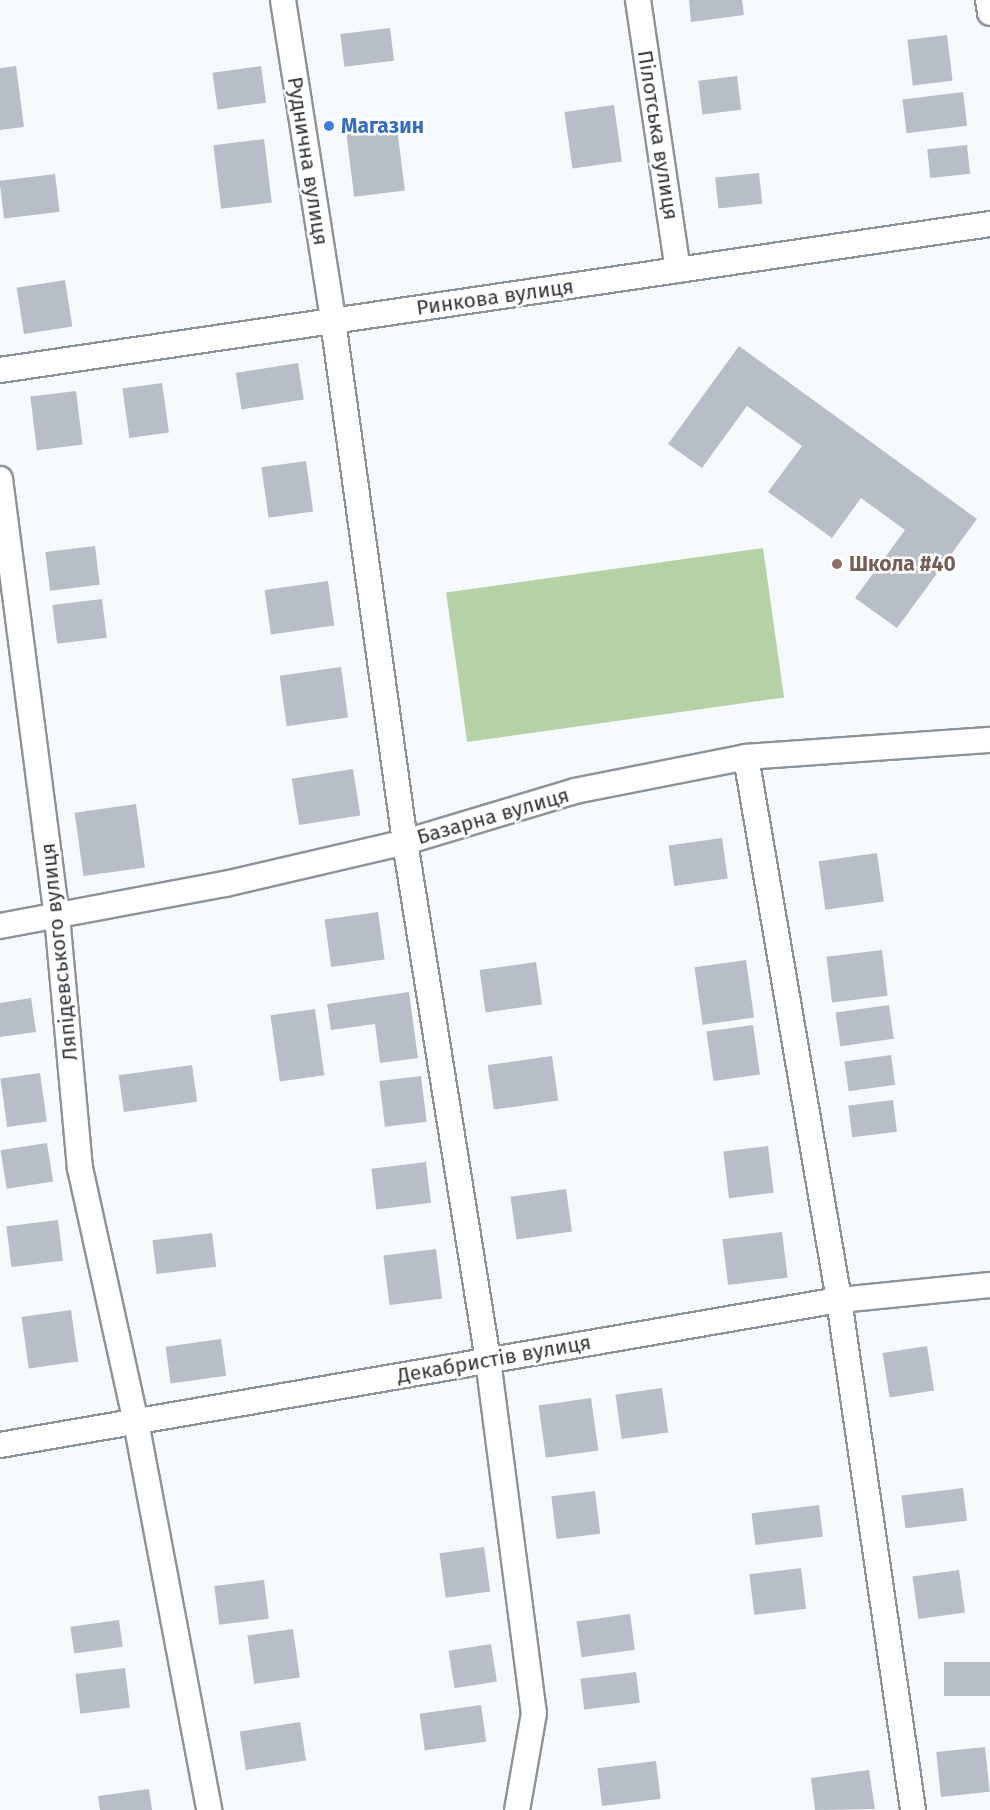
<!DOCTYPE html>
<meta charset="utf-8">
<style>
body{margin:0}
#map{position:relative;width:990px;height:1810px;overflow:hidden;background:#f7fafd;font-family:"Fira Sans",sans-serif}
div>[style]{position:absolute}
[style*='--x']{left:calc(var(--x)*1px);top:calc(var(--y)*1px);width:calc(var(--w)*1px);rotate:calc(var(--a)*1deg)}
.green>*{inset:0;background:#b5d2a7;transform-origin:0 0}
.building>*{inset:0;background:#b7bec7;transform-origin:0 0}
.roads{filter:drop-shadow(2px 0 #8c939b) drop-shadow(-2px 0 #8c939b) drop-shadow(0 2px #8c939b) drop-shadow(0 -2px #8c939b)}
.street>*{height:24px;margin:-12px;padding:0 12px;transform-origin:12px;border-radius:12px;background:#fff}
.dots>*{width:16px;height:16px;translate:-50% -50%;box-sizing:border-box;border:3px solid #fff;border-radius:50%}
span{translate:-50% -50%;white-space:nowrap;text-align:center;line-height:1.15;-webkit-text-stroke:5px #fff;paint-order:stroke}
.shop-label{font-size:21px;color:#366cbe;font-weight:700}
.left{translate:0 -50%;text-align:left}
.street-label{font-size:21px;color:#33363a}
.education-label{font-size:21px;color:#785e54;font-weight:700}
</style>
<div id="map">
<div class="green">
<i style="left:763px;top:548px;width:151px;height:320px;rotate:82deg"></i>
</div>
<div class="building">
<i style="clip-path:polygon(689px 0,742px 0,744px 15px,691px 22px)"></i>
<i style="left:390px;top:28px;width:33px;height:50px;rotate:83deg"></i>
<i style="left:947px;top:35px;width:46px;height:40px;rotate:83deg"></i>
<i style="clip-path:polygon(16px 66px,24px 127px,0 130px,0 68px)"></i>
<i style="left:261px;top:66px;width:37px;height:49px;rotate:82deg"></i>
<i style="left:737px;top:76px;width:34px;height:39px;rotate:83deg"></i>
<i style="left:963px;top:92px;width:34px;height:61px;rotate:83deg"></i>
<i style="left:614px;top:105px;width:57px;height:50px;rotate:82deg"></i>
<i style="left:397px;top:127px;width:64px;height:51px;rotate:83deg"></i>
<i style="left:264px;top:139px;width:64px;height:51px;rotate:83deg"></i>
<i style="left:967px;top:145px;width:29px;height:40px;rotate:84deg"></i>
<i style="left:759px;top:173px;width:31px;height:44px;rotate:84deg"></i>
<i style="left:55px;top:174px;width:38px;height:56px;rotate:83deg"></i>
<i style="left:65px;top:280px;width:47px;height:49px;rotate:81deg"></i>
<i style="clip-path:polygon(739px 346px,977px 519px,897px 628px,855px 598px,905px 530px,861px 498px,832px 538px,768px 492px,802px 446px,747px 406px,702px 468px,668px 444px)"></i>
<i style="left:298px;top:363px;width:37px;height:63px;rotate:81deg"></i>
<i style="left:162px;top:383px;width:50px;height:40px;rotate:82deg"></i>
<i style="left:76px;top:391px;width:54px;height:46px;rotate:83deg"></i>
<i style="left:306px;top:461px;width:51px;height:45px;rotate:82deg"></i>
<i style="left:95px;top:546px;width:39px;height:50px;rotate:83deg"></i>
<i style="left:328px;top:581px;width:45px;height:64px;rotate:82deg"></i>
<i style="left:102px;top:599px;width:39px;height:50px;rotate:83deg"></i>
<i style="left:341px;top:667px;width:51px;height:62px;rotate:82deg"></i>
<i style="left:353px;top:769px;width:47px;height:62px;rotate:81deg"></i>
<i style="left:136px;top:804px;width:64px;height:62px;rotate:82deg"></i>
<i style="left:722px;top:838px;width:41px;height:54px;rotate:82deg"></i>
<i style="left:877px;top:853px;width:49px;height:59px;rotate:82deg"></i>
<i style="left:378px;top:912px;width:48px;height:54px;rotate:82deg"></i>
<i style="left:882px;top:950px;width:46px;height:56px;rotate:83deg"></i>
<i style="left:746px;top:960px;width:58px;height:52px;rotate:82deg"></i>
<i style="left:536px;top:962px;width:43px;height:57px;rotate:82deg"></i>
<i style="clip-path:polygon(409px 992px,418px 1058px,380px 1063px,375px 1024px,331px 1030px,327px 1004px)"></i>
<i style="clip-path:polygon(31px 998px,36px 1032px,0 1037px,0 1003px)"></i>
<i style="left:889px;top:1005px;width:34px;height:54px;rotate:82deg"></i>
<i style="left:315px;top:1009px;width:67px;height:45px;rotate:82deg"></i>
<i style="left:753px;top:1025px;width:50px;height:47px;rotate:82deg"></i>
<i style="left:891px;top:1055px;width:30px;height:47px;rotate:82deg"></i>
<i style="left:552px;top:1056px;width:45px;height:65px;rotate:82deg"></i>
<i style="left:192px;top:1065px;width:37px;height:74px;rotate:82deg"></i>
<i style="left:40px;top:1073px;width:49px;height:40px;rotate:82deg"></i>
<i style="left:421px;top:1076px;width:46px;height:42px;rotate:83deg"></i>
<i style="left:893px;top:1100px;width:32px;height:45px;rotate:83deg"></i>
<i style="left:47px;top:1143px;width:39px;height:47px;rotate:81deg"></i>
<i style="left:768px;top:1146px;width:47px;height:45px;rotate:83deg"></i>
<i style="left:426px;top:1162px;width:41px;height:55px;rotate:83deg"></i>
<i style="left:566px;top:1189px;width:43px;height:56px;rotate:82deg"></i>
<i style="left:58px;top:1220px;width:41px;height:52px;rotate:83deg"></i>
<i style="left:782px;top:1232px;width:46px;height:60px;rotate:83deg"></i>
<i style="left:212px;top:1233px;width:34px;height:60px;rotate:83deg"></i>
<i style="left:436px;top:1249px;width:50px;height:53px;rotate:83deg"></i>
<i style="left:71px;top:1310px;width:52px;height:50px;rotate:82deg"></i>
<i style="left:221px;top:1339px;width:37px;height:56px;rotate:82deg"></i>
<i style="left:927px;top:1346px;width:45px;height:45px;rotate:81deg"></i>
<i style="left:662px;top:1388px;width:45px;height:47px;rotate:82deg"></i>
<i style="left:591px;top:1398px;width:53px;height:53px;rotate:82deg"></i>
<i style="left:963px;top:1488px;width:33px;height:62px;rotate:83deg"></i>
<i style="left:595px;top:1491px;width:43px;height:44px;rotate:83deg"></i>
<i style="left:819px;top:1505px;width:32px;height:68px;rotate:83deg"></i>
<i style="left:484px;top:1547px;width:45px;height:45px;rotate:82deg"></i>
<i style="left:801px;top:1568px;width:41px;height:52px;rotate:83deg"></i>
<i style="left:959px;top:1570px;width:43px;height:47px;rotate:82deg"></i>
<i style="left:264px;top:1580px;width:39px;height:50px;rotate:83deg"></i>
<i style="left:630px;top:1614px;width:36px;height:54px;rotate:82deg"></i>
<i style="left:119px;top:1620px;width:27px;height:49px;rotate:82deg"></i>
<i style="left:293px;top:1629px;width:49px;height:46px;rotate:82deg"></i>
<i style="left:491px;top:1644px;width:38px;height:43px;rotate:81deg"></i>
<i style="left:990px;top:1662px;width:34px;height:46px;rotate:90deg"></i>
<i style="left:125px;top:1668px;width:40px;height:50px;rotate:83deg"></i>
<i style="left:636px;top:1672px;width:31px;height:56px;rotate:83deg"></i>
<i style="left:481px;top:1705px;width:37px;height:62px;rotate:82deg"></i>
<i style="left:300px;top:1722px;width:39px;height:61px;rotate:81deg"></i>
<i style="left:985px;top:1747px;width:45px;height:49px;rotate:84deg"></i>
<i style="left:656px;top:1761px;width:38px;height:59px;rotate:83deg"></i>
<i style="clip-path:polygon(869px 1770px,875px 1809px,815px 1810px,811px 1778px)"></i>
<i style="clip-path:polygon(149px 1789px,152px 1810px,100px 1810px,98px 1796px)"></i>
</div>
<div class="roads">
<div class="street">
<i style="--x:283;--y:0;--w:325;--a:81.1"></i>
<i style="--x:333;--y:321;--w:526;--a:82.13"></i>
<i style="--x:405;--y:842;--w:525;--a:80.9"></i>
<i style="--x:488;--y:1360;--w:356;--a:82.6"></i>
<i style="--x:534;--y:1713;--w:98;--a:99.9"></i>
<i style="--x:638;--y:0;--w:273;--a:81.6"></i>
<i style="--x:988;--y:0;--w:13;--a:81"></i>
<i style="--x:0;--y:370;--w:1001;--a:-8.39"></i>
<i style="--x:0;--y:479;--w:441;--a:82.6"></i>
<i style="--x:57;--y:916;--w:253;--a:84.8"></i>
<i style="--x:80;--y:1168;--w:260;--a:77.6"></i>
<i style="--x:136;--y:1422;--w:395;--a:79.3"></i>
<i style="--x:746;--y:757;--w:551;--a:80.28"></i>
<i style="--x:839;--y:1300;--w:515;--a:81.74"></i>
<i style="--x:0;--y:926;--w:229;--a:-10.6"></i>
<i style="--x:225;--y:884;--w:185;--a:-13.1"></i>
<i style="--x:405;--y:842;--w:177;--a:-16.7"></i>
<i style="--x:575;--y:791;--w:174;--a:-11.2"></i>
<i style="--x:746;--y:757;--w:245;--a:-4"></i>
<i style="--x:0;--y:1445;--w:851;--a:-9.81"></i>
<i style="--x:839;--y:1300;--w:152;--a:-5.7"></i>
</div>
</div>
<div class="dots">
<i style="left:329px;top:126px;background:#3f7fe0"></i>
<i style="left:837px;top:564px;background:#8d6e63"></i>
</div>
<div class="shop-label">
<span class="left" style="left:341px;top:126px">Магазин</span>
</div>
<div class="street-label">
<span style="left:658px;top:135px;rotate:81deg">Пілотська вулиця</span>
<span style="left:308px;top:161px;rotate:81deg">Руднична вулиця</span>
<span style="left:495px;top:297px;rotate:-8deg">Ринкова вулиця</span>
<span style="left:493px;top:816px;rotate:-16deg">Базарна вулиця</span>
<span style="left:59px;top:952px;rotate:-96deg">Ляпідевського вулиця</span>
<span style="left:494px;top:1359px;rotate:-10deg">Декабристів вулиця</span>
</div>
<div class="education-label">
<span class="left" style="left:849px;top:564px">Школа #40</span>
</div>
</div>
